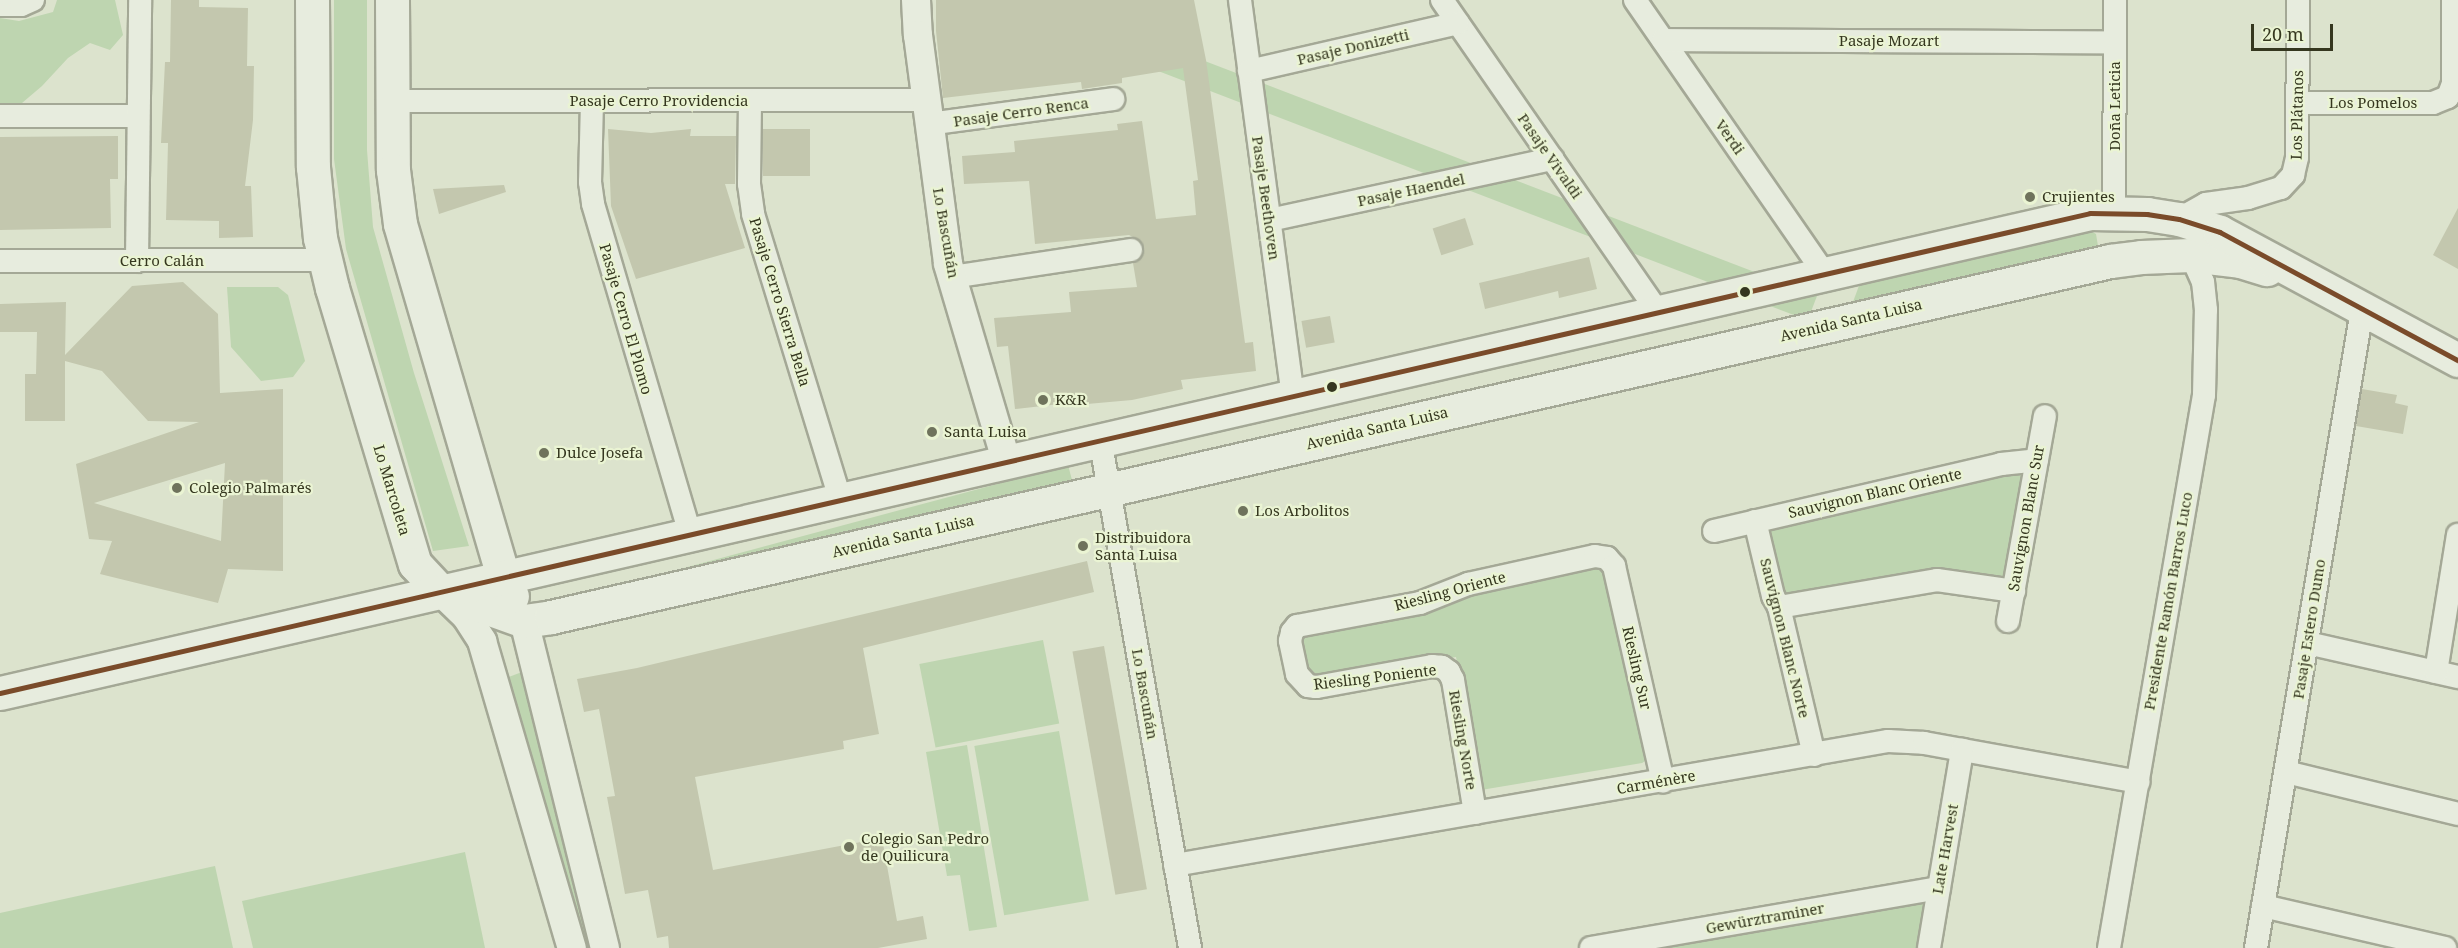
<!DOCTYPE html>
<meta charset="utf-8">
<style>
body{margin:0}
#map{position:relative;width:2458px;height:948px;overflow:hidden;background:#dce3cd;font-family:"Noto Serif",serif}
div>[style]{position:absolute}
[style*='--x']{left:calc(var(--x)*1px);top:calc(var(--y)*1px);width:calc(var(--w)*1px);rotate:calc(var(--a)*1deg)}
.green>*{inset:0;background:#bed5b0;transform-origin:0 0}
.building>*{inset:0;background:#c3c7ae;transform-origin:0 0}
.roads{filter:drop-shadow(2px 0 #a4a896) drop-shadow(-2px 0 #a4a896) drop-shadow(0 2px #a4a896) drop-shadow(0 -2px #a4a896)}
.minor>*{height:22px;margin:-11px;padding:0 11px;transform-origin:11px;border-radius:11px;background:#e7ecde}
.tertiary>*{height:28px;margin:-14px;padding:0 14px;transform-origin:14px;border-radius:14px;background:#e7ecde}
.secondary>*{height:33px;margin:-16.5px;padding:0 16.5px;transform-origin:16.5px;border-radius:16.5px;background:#e7ecde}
.bus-1>*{height:4.5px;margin:-2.25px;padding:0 2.25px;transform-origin:2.25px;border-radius:2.25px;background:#7a4b2a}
.dots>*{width:16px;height:16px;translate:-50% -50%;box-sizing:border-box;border:3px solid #eaf4d3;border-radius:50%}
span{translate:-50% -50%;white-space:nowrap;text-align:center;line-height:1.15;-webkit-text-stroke:4.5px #eaf4d3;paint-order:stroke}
.street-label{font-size:15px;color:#35371f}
.poi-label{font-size:15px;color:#35371f}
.left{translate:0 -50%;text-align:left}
.scale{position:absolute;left:2251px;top:24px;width:82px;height:27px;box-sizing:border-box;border:3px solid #35371f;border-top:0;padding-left:8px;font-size:18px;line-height:21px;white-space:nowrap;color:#35371f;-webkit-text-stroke:4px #eaf4d3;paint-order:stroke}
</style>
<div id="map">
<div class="green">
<i style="clip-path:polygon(57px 0,115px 0,123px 35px,110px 50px,90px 43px,68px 58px,42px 86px,22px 103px,0 103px,0 18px,19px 21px,53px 12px)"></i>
<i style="clip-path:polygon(334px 0,367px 0,367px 150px,373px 227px,414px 373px,469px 546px,433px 551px,346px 249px,334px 159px)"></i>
<i style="clip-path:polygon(2089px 230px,2096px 234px,2099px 252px,1850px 310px,1860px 283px)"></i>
<i style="clip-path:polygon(227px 287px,278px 287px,288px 295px,305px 361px,293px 377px,261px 381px,231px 347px)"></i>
<i style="left:1817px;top:296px;width:26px;height:702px;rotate:111deg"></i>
<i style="left:1068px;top:465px;width:23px;height:529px;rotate:75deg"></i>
<i style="clip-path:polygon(2025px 470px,2005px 580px,1790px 598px,1780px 594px,1767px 528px,1773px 524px)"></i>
<i style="clip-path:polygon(1591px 564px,1604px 567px,1647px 760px,1642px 763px,1481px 790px,1456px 657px,1310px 681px,1298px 635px)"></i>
<i style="left:1043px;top:640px;width:85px;height:126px;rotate:79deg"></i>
<i style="clip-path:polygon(522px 672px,533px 710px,589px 948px,581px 948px,506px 678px)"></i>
<i style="left:1059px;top:731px;width:172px;height:86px;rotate:80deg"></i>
<i style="clip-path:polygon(967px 745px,997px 927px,969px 931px,960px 875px,947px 876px,926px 752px)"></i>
<i style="clip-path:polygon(465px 852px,485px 948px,253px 948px,242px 901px)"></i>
<i style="clip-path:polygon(215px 866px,233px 948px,0 948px,0 913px)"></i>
<i style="clip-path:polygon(1926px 901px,1916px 948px,1666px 948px)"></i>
</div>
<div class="building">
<i style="clip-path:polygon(171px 0,199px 0,199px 7px,248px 8px,247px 66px,254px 66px,253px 120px,245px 186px,251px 186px,253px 237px,219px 238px,219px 221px,166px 220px,168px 143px,161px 143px,165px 62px,170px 62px)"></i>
<i style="clip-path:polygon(936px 0,1194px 0,1206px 60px,1245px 343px,1253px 342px,1256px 371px,1181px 380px,1183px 389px,1132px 400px,1087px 404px,1086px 401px,1015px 409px,1008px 346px,997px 347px,994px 318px,1071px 312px,1069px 292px,1137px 287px,1133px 263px,1143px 255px,1144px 247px,1141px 241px,1129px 235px,1035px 244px,1029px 181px,964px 184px,962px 156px,1015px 152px,1014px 141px,1118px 130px,1117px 124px,1142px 121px,1156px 219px,1196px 215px,1193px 181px,1198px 180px,1183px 68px,1122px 78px,1122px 83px,1082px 89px,1081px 82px,943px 98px,936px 31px)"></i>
<i style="clip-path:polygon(608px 129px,651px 133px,691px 129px,690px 136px,736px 136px,735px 184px,725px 184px,745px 248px,636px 279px,611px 206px)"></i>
<i style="left:763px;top:129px;width:47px;height:47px"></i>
<i style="clip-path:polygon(118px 136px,118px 179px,110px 179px,111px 228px,0 230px,0 137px)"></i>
<i style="clip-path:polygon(504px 185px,506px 192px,439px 214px,433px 189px)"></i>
<i style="clip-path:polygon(2458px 208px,2458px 269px,2433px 255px)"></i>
<i style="left:1465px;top:218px;width:28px;height:34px;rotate:72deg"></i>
<i style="clip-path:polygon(1589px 257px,1597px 289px,1559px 298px,1558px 291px,1485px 309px,1479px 283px)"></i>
<i style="clip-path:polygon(evenodd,183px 282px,218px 314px,220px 393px,283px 389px,283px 571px,228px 569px,218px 603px,100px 574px,112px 541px,89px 539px,76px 464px,199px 422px,148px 421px,102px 371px,65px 361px,65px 421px,25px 421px,25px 374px,36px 374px,37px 332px,0 332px,0 304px,66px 302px,65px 355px,132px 286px,183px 282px,225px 463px,221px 541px,94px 503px,225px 463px)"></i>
<i style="left:1330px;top:316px;width:27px;height:29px;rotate:80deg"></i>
<i style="clip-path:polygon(2362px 389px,2397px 395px,2395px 403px,2408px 406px,2403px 434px,2356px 426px)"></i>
<i style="clip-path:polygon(1087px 561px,1094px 592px,863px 648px,879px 734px,843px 741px,844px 749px,695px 777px,713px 870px,882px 838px,897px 921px,923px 916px,927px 939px,878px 948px,669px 948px,668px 936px,657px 938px,648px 890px,625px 894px,607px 797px,615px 796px,599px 709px,584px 712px,577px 679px,637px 668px)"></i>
<i style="left:1104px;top:646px;width:247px;height:32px;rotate:80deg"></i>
</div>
<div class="roads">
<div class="minor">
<i style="--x:1240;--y:0;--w:400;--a:82.4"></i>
<i style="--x:1442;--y:0;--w:378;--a:55.3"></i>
<i style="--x:1635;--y:0;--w:333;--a:55.3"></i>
<i style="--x:0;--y:5;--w:21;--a:0"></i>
<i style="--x:21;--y:5;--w:13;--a:-23"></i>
<i style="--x:1663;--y:40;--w:452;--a:0.3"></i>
<i style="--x:1249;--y:71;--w:214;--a:-12.9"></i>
<i style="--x:392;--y:101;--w:534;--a:-0.11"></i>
<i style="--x:592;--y:101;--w:81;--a:91.4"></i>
<i style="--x:590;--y:182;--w:22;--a:82"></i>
<i style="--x:593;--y:204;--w:343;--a:73.6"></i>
<i style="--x:750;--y:101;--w:83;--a:90.7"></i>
<i style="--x:749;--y:184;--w:30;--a:82"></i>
<i style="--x:753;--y:214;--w:298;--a:73"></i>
<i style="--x:2297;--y:103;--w:136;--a:0"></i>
<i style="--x:2433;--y:103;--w:16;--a:-22"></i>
<i style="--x:2448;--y:97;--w:15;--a:-70"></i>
<i style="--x:2453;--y:83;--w:83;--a:-90"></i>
<i style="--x:0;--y:116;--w:138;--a:0"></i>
<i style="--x:929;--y:124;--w:186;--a:-7.7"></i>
<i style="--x:2114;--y:212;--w:212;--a:-89.7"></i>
<i style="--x:2179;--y:219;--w:31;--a:-29"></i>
<i style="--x:2206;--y:204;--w:42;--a:-8.1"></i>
<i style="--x:2248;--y:198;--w:34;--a:-17"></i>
<i style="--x:2281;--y:188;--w:18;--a:-47"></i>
<i style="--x:2293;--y:175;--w:18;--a:-77"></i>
<i style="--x:2297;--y:157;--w:157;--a:-89.6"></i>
<i style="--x:1270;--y:220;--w:289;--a:-12.2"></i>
<i style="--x:0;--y:261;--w:325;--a:-0.2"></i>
<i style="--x:137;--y:261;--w:261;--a:-89.3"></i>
<i style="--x:952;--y:277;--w:181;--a:-8.6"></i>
<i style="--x:1100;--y:439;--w:517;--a:79.97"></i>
<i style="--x:1755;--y:521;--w:77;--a:76.5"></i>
<i style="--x:1773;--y:596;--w:13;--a:61"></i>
<i style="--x:1779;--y:607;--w:152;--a:76.7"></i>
<i style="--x:1714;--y:531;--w:295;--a:-13.1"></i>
<i style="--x:2001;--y:464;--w:36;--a:-6"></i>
<i style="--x:1779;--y:607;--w:160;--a:-9.7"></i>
<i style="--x:1937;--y:580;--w:78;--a:8.1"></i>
<i style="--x:2008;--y:621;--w:208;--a:-79.8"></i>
<i style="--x:2307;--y:643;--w:155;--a:12.7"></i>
<i style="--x:2436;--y:672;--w:139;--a:-80.9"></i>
<i style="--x:2286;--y:772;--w:177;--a:13.7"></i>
<i style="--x:1475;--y:813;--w:135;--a:-99.4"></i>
<i style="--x:1453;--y:680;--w:9;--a:-117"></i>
<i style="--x:1449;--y:672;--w:9;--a:-144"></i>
<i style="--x:1442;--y:667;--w:10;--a:-174"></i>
<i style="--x:1432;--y:666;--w:118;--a:169.7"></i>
<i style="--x:1316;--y:687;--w:8;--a:-173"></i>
<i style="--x:1308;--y:686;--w:16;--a:-133"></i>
<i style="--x:1297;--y:674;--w:34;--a:-102"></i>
<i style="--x:1290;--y:641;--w:9;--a:-77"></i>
<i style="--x:1292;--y:632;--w:8;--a:-50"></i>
<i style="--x:1297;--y:626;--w:125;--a:-10.6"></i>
<i style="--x:1420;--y:603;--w:52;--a:-21.6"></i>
<i style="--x:1468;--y:584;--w:130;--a:-12.4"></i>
<i style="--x:1595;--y:556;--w:12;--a:9"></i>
<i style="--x:1607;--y:558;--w:11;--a:49"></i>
<i style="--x:1614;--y:566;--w:221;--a:77.2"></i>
<i style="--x:1175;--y:865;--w:724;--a:-9.87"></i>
<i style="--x:1888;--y:741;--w:36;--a:3"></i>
<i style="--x:1924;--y:743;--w:218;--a:10.3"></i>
<i style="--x:2263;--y:906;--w:187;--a:13"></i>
<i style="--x:1591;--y:948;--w:353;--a:-9.8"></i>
<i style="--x:1929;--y:948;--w:201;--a:-80.5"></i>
<i style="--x:2109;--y:948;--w:561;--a:-80.25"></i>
<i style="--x:2204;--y:395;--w:85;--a:-88.7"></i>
<i style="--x:2206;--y:310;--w:28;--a:-96"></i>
<i style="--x:2203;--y:282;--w:30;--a:-114"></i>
<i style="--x:2256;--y:948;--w:647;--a:-80.57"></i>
</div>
<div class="tertiary">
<i style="--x:916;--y:0;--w:35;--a:87"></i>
<i style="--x:918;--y:35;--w:231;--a:82.5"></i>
<i style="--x:948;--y:264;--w:204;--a:73.5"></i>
<i style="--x:440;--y:591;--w:36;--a:44"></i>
<i style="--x:466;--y:616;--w:30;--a:57"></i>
<i style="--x:482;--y:641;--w:320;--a:73.7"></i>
<i style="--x:524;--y:621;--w:337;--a:76.1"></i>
</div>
<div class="secondary">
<i style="--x:312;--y:0;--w:167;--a:89.7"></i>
<i style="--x:313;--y:167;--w:71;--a:84.4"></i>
<i style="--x:320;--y:238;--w:51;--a:76.5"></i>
<i style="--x:332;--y:288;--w:288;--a:73.3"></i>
<i style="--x:415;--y:564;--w:37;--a:47"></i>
<i style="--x:440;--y:591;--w:89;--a:19.7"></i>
<i style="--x:524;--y:621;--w:27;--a:-8"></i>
<i style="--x:551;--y:617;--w:1599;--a:-12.86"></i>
<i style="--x:2110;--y:261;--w:31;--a:-7"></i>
<i style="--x:2141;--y:257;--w:50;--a:-2.3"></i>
<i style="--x:2191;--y:255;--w:49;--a:7"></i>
<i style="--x:2240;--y:261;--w:28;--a:17"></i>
<i style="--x:392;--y:0;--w:170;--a:89.7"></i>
<i style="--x:393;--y:170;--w:54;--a:82.6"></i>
<i style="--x:400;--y:224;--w:367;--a:73.7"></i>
<i style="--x:503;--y:576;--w:22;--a:66"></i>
<i style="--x:0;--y:693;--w:2144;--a:-12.93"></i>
<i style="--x:2090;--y:213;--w:57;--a:1"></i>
<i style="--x:2147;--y:214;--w:32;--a:9"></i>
<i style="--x:2179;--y:219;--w:43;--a:17.6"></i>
<i style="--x:2220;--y:232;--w:270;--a:28.3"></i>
</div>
</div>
<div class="bus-1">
<i style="--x:0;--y:693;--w:2144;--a:-12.93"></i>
<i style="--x:2090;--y:213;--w:57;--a:1"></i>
<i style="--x:2147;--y:214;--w:32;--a:9"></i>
<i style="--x:2179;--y:219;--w:43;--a:17.6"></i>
<i style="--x:2220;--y:232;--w:270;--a:28.3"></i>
</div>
<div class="dots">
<i style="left:2030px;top:197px;background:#6f735c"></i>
<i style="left:1745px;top:292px;background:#35371f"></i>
<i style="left:1332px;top:387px;background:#35371f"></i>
<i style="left:1043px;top:400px;background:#6f735c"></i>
<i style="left:932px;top:432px;background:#6f735c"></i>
<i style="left:544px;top:453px;background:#6f735c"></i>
<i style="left:177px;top:488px;background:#6f735c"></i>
<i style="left:1243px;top:511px;background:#6f735c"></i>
<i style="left:1083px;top:546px;background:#6f735c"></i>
<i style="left:849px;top:847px;background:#6f735c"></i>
</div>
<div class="street-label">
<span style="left:1889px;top:41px">Pasaje Mozart</span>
<span style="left:1353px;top:47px;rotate:-13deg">Pasaje Donizetti</span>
<span style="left:659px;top:101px">Pasaje Cerro Providencia</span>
<span style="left:2373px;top:103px">Los Pomelos</span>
<span style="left:2115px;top:106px;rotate:-90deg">Doña Leticia</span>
<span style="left:1021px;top:112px;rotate:-8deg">Pasaje Cerro Renca</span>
<span style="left:2297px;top:115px;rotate:-89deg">Los Plátanos</span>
<span style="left:1730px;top:137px;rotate:55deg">Verdi</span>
<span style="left:1550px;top:156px;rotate:55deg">Pasaje Vivaldi</span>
<span style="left:1411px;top:190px;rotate:-12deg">Pasaje Haendel</span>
<span style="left:1266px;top:198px;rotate:82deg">Pasaje Beethoven</span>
<span style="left:946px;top:233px;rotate:80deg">Lo Bascuñán</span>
<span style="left:162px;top:261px">Cerro Calán</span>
<span style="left:780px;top:302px;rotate:73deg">Pasaje Cerro Sierra Bella</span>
<span style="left:626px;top:319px;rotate:74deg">Pasaje Cerro El Plomo</span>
<span style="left:1851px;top:320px;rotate:-13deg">Avenida Santa Luisa</span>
<span style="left:1377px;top:428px;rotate:-13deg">Avenida Santa Luisa</span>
<span style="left:392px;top:490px;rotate:73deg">Lo Marcoleta</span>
<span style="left:1875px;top:493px;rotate:-13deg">Sauvignon Blanc Oriente</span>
<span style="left:2026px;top:518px;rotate:-80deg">Sauvignon Blanc Sur</span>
<span style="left:903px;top:536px;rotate:-13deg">Avenida Santa Luisa</span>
<span style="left:1450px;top:591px;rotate:-15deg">Riesling Oriente</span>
<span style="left:2168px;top:601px;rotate:-80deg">Presidente Ramón Barros Luco</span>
<span style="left:2309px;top:629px;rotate:-81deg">Pasaje Estero Dumo</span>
<span style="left:1785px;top:638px;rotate:76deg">Sauvignon Blanc Norte</span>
<span style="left:1637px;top:668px;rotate:77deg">Riesling Sur</span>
<span style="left:1375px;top:677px;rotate:-7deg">Riesling Poniente</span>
<span style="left:1145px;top:694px;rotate:80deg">Lo Bascuñán</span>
<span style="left:1463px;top:740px;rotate:80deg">Riesling Norte</span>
<span style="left:1656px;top:782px;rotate:-10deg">Carménère</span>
<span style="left:1945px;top:849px;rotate:-80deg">Late Harvest</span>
<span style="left:1765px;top:918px;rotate:-10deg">Gewürztraminer</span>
</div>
<div class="poi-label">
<span class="left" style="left:2042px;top:197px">Crujientes</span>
<span class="left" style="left:1055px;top:400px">K&amp;R</span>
<span class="left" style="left:944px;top:432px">Santa Luisa</span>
<span class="left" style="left:556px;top:453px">Dulce Josefa</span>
<span class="left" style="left:189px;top:488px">Colegio Palmarés</span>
<span class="left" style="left:1255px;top:511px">Los Arbolitos</span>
<span class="left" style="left:1095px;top:546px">Distribuidora<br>Santa Luisa</span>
<span class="left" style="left:861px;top:847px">Colegio San Pedro<br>de Quilicura</span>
</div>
<div class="scale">20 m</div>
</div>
